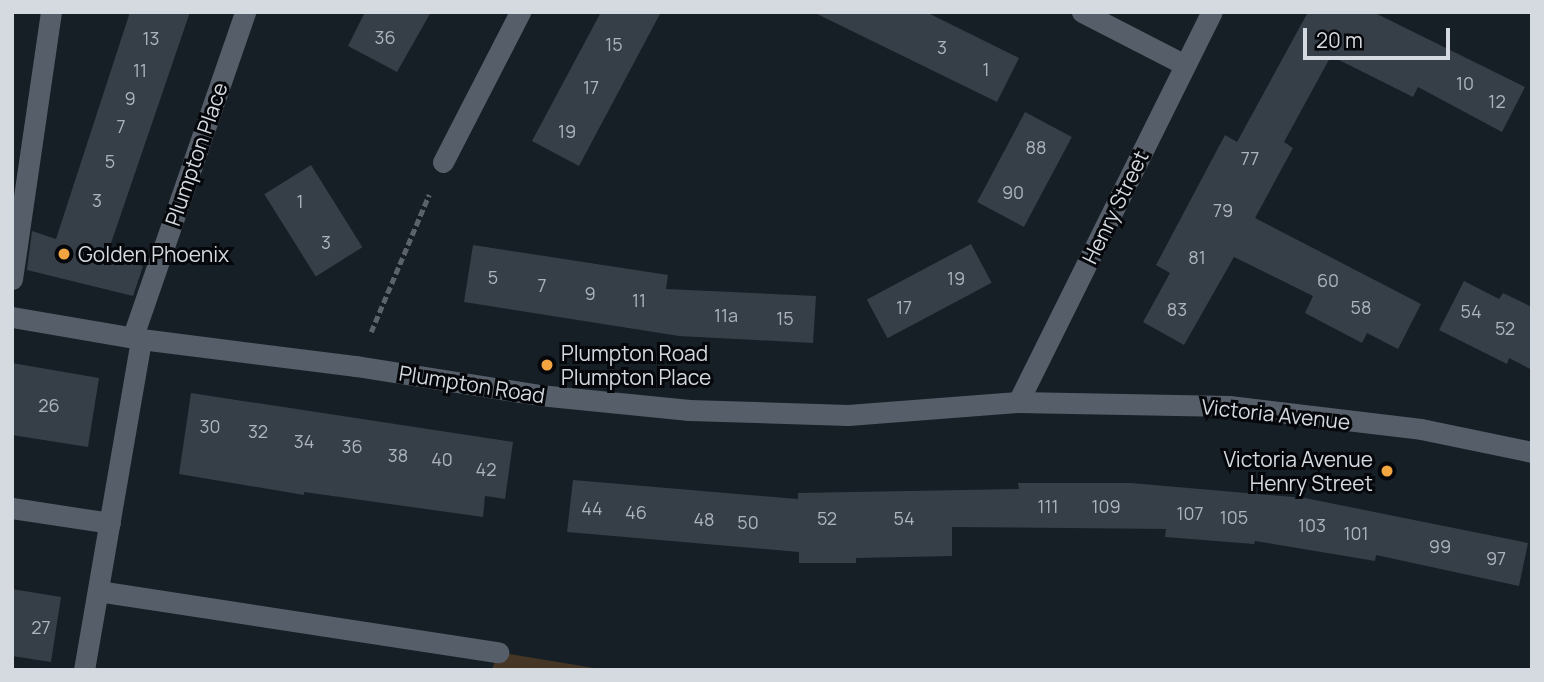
<!DOCTYPE html>
<style>
body{margin:0}
#map{position:relative;width:1544px;height:682px;overflow:hidden;background:#161e26;font-family:Manrope,sans-serif}
div>[style]{position:absolute}
[style*='--x']{left:calc(var(--x)*1px);top:calc(var(--y)*1px);width:calc(var(--w)*1px);rotate:calc(var(--a)*1deg)}
.green>*{inset:0;background:#463625}
.building>*{inset:0;background:#363e48;transform-origin:0 0}
.path>*{height:4.5px;margin-top:-2.25px;transform-origin:0;background:repeating-linear-gradient(90deg,#5b6269 0 7px,transparent 0 10.5px)}
.lane>*{height:21px;margin:-10.5px;padding:0 10.5px;transform-origin:10.5px;border-radius:10.5px;background:#565f69}
.street>*{height:21px;margin:-10.5px;padding:0 10.5px;transform-origin:10.5px;border-radius:10.5px;background:#565f69}
.dots>*{width:19px;height:19px;translate:-50% -50%;box-sizing:border-box;border:4px solid #05070b;border-radius:50%}
span{translate:-50% -50%;white-space:nowrap;text-align:center;line-height:1.15;-webkit-text-stroke:6px #05070b;paint-order:stroke}
.number-label{font-size:18px;color:#adb3ba}
.number-label span{-webkit-text-stroke-width:0}
.street-label{font-size:21px;color:#d5dae0}
.poi-label{font-size:21px;color:#d5dae0}
.left{translate:0 -50%;text-align:left}
.right{translate:-100% -50%;text-align:right}
.frame{position:absolute;inset:0;border:14px solid #d5dae0;pointer-events:none}
.scale{position:absolute;left:1303px;top:28px;width:147px;height:32px;box-sizing:border-box;border:4px solid #d5dae0;border-top:0;padding-left:9px;font-size:21px;line-height:24px;white-space:nowrap;color:#d5dae0;-webkit-text-stroke:5px #05070b;paint-order:stroke}
</style>
<div id="map">
<div class="green">
<i style="clip-path:polygon(498px 652px,606px 670px,492px 670px)"></i>
</div>
<div class="building">
<i style="clip-path:polygon(130px 12px,190px 12px,107px 255px,143px 266px,133px 296px,27px 270px,32px 231px,56px 239px)"></i>
<i style="clip-path:polygon(365px 12px,431px 12px,397px 72px,348px 46px)"></i>
<i style="clip-path:polygon(601px 12px,661px 12px,579px 166px,532px 141px)"></i>
<i style="clip-path:polygon(813px 12px,926px 12px,1019px 58px,997px 102px)"></i>
<i style="clip-path:polygon(1308px 12px,1373px 12px,1525px 87px,1502px 132px,1418px 87px,1413px 97px,1331px 56px,1284px 142px,1293px 148px,1255px 218px,1421px 304px,1398px 349px,1367px 333px,1362px 343px,1305px 313px,1313px 296px,1234px 257px,1184px 345px,1143px 322px,1170px 273px,1156px 265px,1225px 135px,1237px 142px)"></i>
<i style="left:1025px;top:112px;width:53px;height:102px;rotate:28deg"></i>
<i style="left:311px;top:165px;width:97px;height:55px;rotate:58deg"></i>
<i style="left:971px;top:244px;width:44px;height:118px;rotate:62deg"></i>
<i style="clip-path:polygon(473px 245px,668px 275px,666px 289px,816px 296px,813px 343px,679px 336px,464px 302px)"></i>
<i style="clip-path:polygon(1464px 281px,1499px 299px,1503px 293px,1532px 307px,1532px 370px,1509px 358px,1507px 364px,1439px 330px)"></i>
<i style="clip-path:polygon(12px 363px,99px 378px,88px 447px,12px 435px)"></i>
<i style="clip-path:polygon(191px 393px,513px 442px,505px 499px,485px 496px,483px 517px,304px 492px,304px 495px,179px 474px)"></i>
<i style="clip-path:polygon(573px 480px,798px 499px,798px 493px,1019px 489px,1018px 483px,1131px 483px,1305px 498px,1528px 543px,1519px 586px,1376px 555px,1375px 561px,1255px 541px,1254px 544px,1165px 537px,1166px 529px,952px 527px,952px 556px,856px 558px,856px 563px,799px 563px,799px 552px,567px 532px)"></i>
<i style="clip-path:polygon(12px 589px,61px 597px,51px 662px,12px 656px)"></i>
</div>
<div class="path">
<i style="--x:371;--y:332;--w:149;--a:-67.1"></i>
</div>
<div class="lane">
<i style="--x:12;--y:279;--w:270;--a:-81.7"></i>
<i style="--x:12;--y:508;--w:99;--a:8.7"></i>
<i style="--x:98;--y:591;--w:405;--a:8.7"></i>
<i style="--x:84;--y:670;--w:336;--a:-80.2"></i>
</div>
<div class="street">
<i style="--x:1082;--y:12;--w:116;--a:27.2"></i>
<i style="--x:443;--y:162;--w:169;--a:-62.8"></i>
<i style="--x:12;--y:317;--w:131;--a:9.7"></i>
<i style="--x:141;--y:339;--w:217;--a:7.2"></i>
<i style="--x:356;--y:366;--w:185;--a:9"></i>
<i style="--x:539;--y:395;--w:151;--a:5.7"></i>
<i style="--x:689;--y:410;--w:159;--a:1.8"></i>
<i style="--x:848;--y:415;--w:170;--a:-4.4"></i>
<i style="--x:1018;--y:402;--w:211;--a:1.1"></i>
<i style="--x:1229;--y:406;--w:193;--a:6.8"></i>
<i style="--x:1421;--y:429;--w:113;--a:11.7"></i>
<i style="--x:133;--y:336;--w:343;--a:-70.9"></i>
<i style="--x:1018;--y:402;--w:436;--a:-63.6"></i>
</div>
<div class="dots">
<i style="left:64px;top:254px;background:#f2a541"></i>
<i style="left:547px;top:365px;background:#f2a541"></i>
<i style="left:1387px;top:471px;background:#f2a541"></i>
</div>
<div class="number-label">
<span style="left:385px;top:37px">36</span>
<span style="left:151px;top:38px">13</span>
<span style="left:614px;top:44px">15</span>
<span style="left:942px;top:47px">3</span>
<span style="left:986px;top:69px">1</span>
<span style="left:140px;top:70px">11</span>
<span style="left:1465px;top:83px">10</span>
<span style="left:591px;top:87px">17</span>
<span style="left:130px;top:98px">9</span>
<span style="left:1497px;top:101px">12</span>
<span style="left:121px;top:126px">7</span>
<span style="left:567px;top:131px">19</span>
<span style="left:1036px;top:147px">88</span>
<span style="left:1250px;top:158px">77</span>
<span style="left:110px;top:161px">5</span>
<span style="left:1013px;top:192px">90</span>
<span style="left:97px;top:200px">3</span>
<span style="left:300px;top:201px">1</span>
<span style="left:1223px;top:210px">79</span>
<span style="left:326px;top:242px">3</span>
<span style="left:1197px;top:257px">81</span>
<span style="left:493px;top:277px">5</span>
<span style="left:956px;top:278px">19</span>
<span style="left:1328px;top:280px">60</span>
<span style="left:542px;top:285px">7</span>
<span style="left:590px;top:293px">9</span>
<span style="left:639px;top:300px">11</span>
<span style="left:904px;top:307px">17</span>
<span style="left:1361px;top:307px">58</span>
<span style="left:1177px;top:309px">83</span>
<span style="left:1471px;top:311px">54</span>
<span style="left:726px;top:315px">11a</span>
<span style="left:785px;top:318px">15</span>
<span style="left:1505px;top:328px">52</span>
<span style="left:49px;top:405px">26</span>
<span style="left:210px;top:426px">30</span>
<span style="left:258px;top:431px">32</span>
<span style="left:304px;top:441px">34</span>
<span style="left:352px;top:446px">36</span>
<span style="left:398px;top:455px">38</span>
<span style="left:442px;top:459px">40</span>
<span style="left:486px;top:469px">42</span>
<span style="left:1048px;top:506px">111</span>
<span style="left:1106px;top:506px">109</span>
<span style="left:592px;top:508px">44</span>
<span style="left:636px;top:512px">46</span>
<span style="left:1190px;top:513px">107</span>
<span style="left:1234px;top:517px">105</span>
<span style="left:827px;top:518px">52</span>
<span style="left:904px;top:518px">54</span>
<span style="left:704px;top:519px">48</span>
<span style="left:748px;top:522px">50</span>
<span style="left:1312px;top:525px">103</span>
<span style="left:1356px;top:533px">101</span>
<span style="left:1440px;top:546px">99</span>
<span style="left:1496px;top:558px">97</span>
<span style="left:41px;top:627px">27</span>
</div>
<div class="street-label">
<span style="left:196px;top:154px;rotate:-71deg">Plumpton Place</span>
<span style="left:1115px;top:207px;rotate:-64deg">Henry Street</span>
<span style="left:472px;top:384px;rotate:9deg">Plumpton Road</span>
<span style="left:1276px;top:414px;rotate:6deg">Victoria Avenue</span>
</div>
<div class="poi-label">
<span class="left" style="left:78px;top:254px">Golden Phoenix</span>
<span class="left" style="left:561px;top:365px">Plumpton Road<br>Plumpton Place</span>
<span class="right" style="left:1373px;top:471px">Victoria Avenue<br>Henry Street</span>
</div>
<div class="frame"></div>
<div class="scale">20 m</div>
</div>
